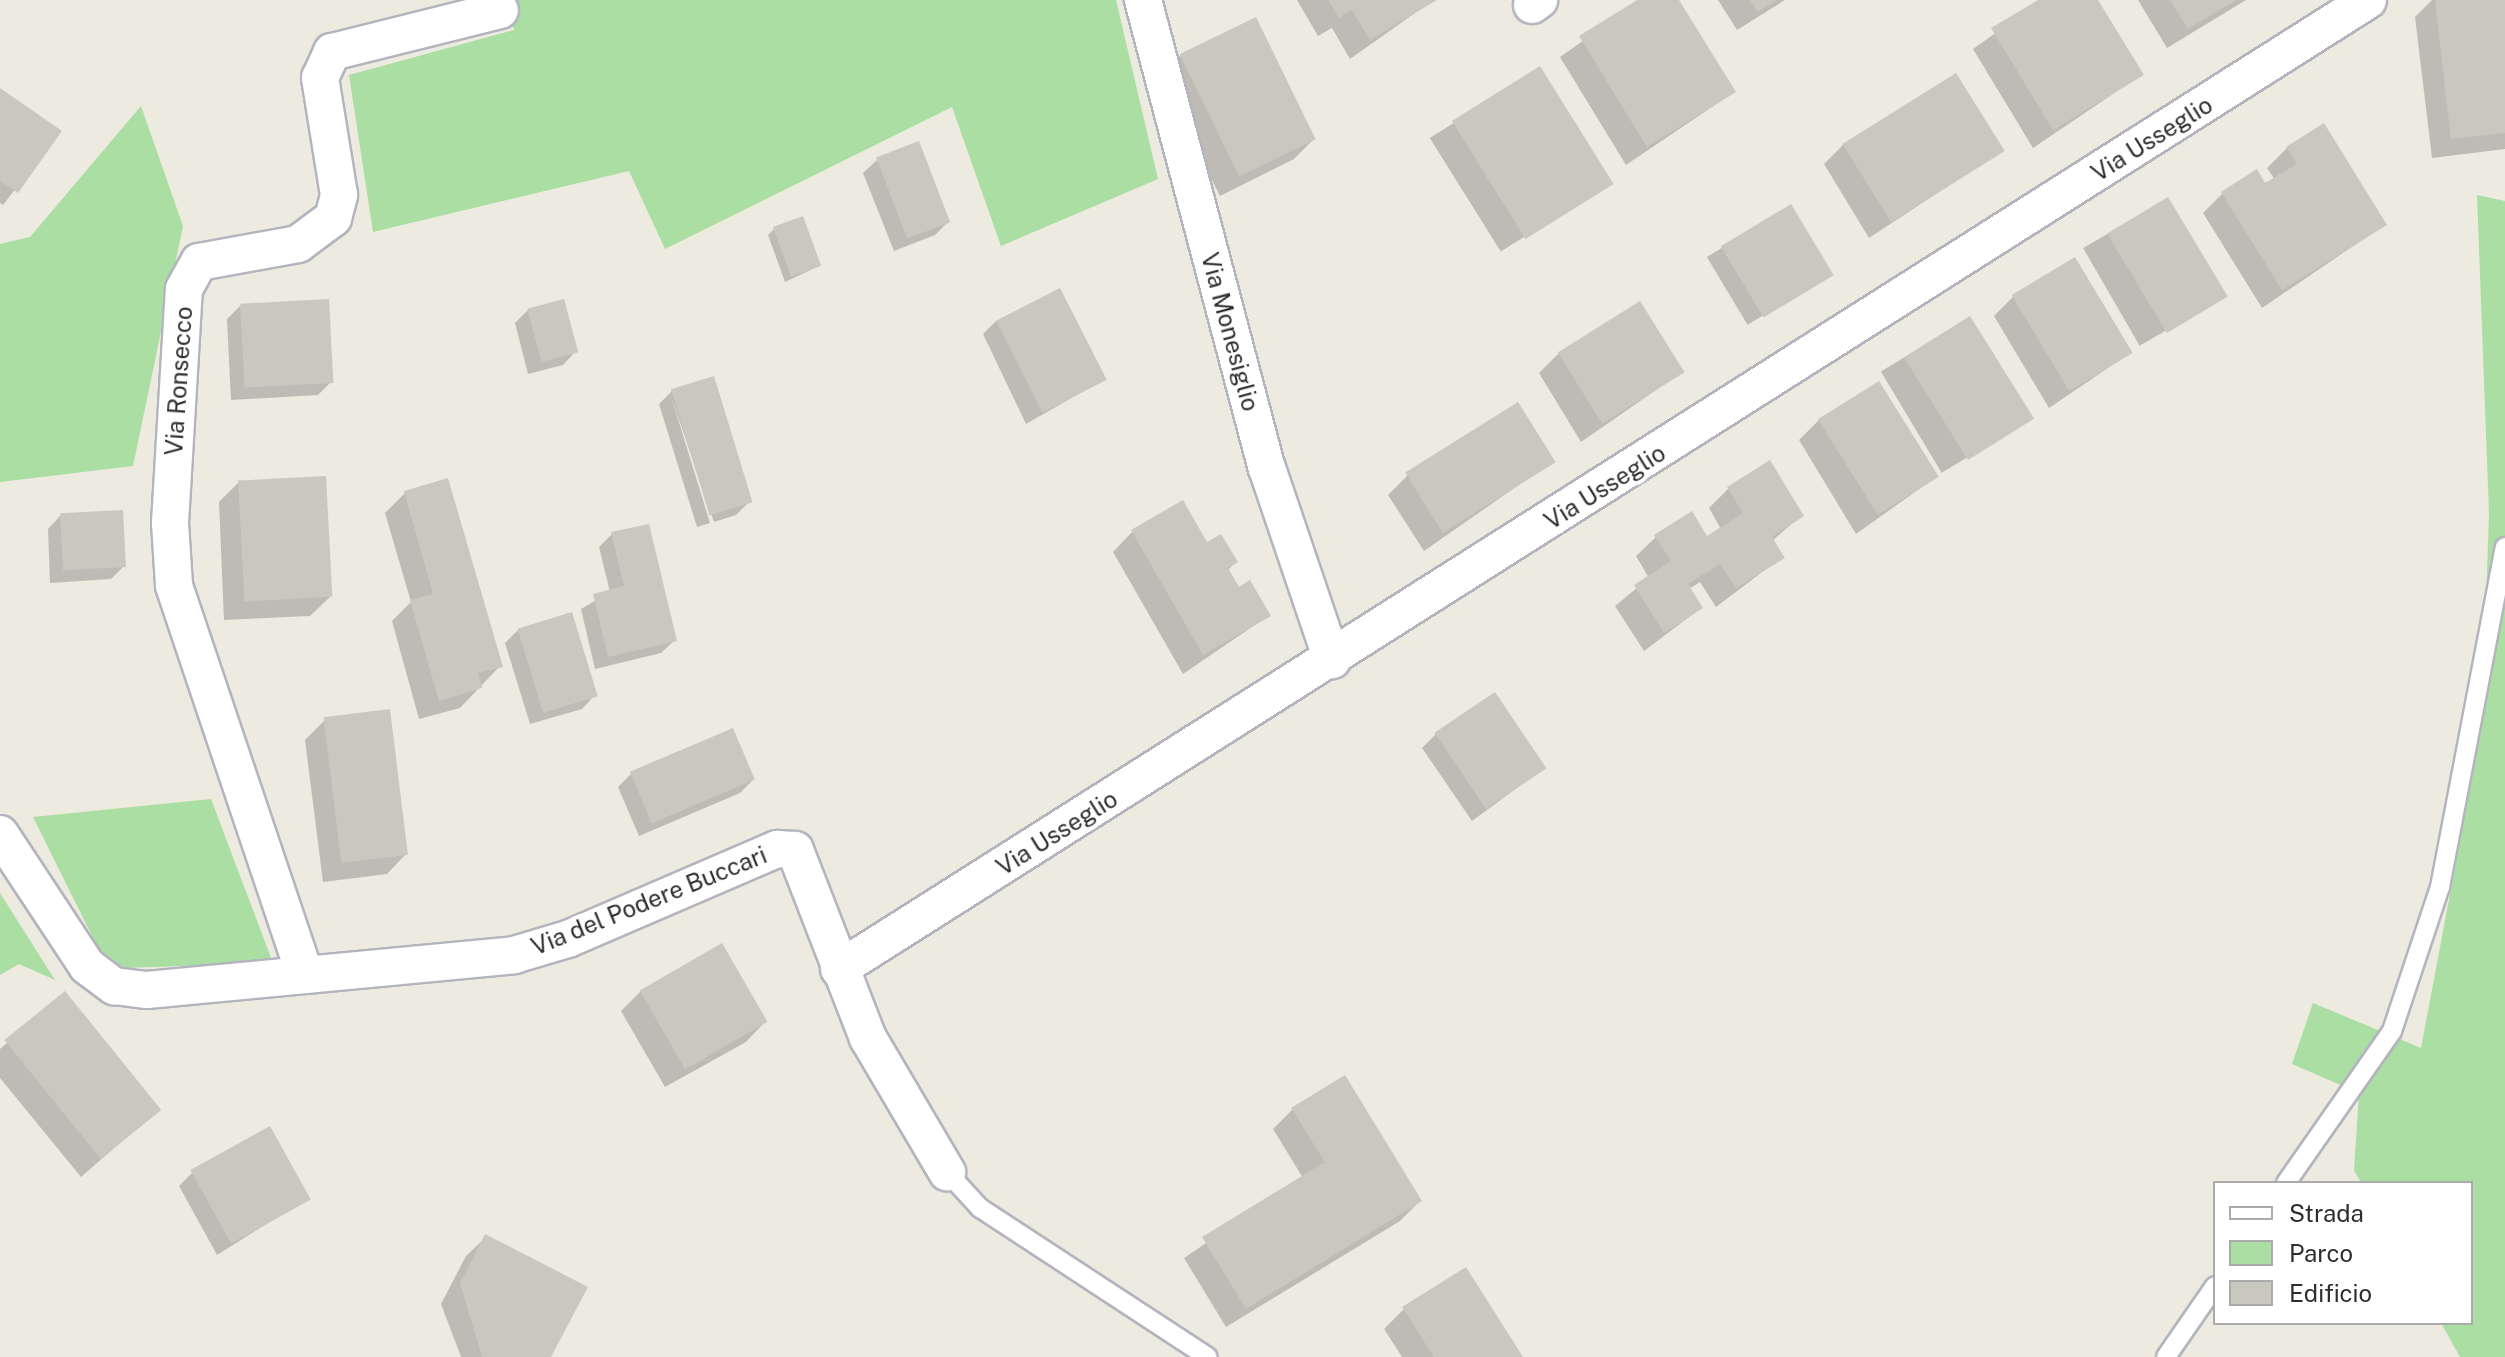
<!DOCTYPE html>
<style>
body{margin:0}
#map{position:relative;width:2505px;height:1357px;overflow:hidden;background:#edeae0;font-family:"Public Sans",sans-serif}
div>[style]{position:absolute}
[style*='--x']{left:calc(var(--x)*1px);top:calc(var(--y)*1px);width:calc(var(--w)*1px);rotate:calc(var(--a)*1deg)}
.green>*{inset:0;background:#aadea2}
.shadow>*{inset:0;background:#0003;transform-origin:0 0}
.building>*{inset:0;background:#c9c8bf;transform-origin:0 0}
.roads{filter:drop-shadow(2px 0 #b4b4bf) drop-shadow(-2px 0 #b4b4bf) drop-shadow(0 2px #b4b4bf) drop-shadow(0 -2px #b4b4bf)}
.service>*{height:18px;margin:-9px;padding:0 9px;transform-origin:9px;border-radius:9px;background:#fff}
.minor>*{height:36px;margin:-18px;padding:0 18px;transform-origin:18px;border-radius:18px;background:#fff}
span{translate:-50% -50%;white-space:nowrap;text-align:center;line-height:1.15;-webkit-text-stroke:8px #fff;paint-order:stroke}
.street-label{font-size:24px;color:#2d2d2d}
.legend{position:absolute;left:2213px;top:1181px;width:260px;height:144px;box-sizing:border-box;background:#fff;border:2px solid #ababab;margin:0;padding:10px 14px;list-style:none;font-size:24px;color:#2d2d2d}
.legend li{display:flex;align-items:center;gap:16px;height:40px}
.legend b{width:40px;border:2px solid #ababab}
</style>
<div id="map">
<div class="green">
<i style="clip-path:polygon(506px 0,1116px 0,1158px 179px,1001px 246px,952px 107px,665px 249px,629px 171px,373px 232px,349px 75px,514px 30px)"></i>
<i style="clip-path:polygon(141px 106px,183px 226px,133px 466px,0 482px,0 244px,30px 237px)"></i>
<i style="clip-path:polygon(2477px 195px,2505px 201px,2505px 1357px,2460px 1357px,2441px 1323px,2471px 1323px,2471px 1183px,2361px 1183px,2354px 1170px,2359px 1093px,2292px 1064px,2313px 1003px,2421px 1048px,2482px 724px,2489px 513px)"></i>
<i style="clip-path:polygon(211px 799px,273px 963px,124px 968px,98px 948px,33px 817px)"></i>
<i style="clip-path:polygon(0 893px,55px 980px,19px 964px,0 975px)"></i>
</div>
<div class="shadow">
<i style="clip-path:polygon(1297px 0,1432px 0,1432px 1px,1350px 59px,1332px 28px,1318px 36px)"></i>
<i style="clip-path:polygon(1641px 0,1677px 0,1734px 92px,1626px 165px,1560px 57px)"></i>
<i style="clip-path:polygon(1718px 0,1785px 0,1737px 30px)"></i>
<i style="clip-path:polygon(2042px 0,2096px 0,2141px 75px,2033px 148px,1973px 49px)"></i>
<i style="clip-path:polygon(2138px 0,2246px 0,2167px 48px)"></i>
<i style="clip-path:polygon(2432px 0,2505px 0,2505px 149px,2432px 158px,2415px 17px)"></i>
<i style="clip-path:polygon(1180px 56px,1314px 139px,1294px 159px,1220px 196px,1160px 76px)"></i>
<i style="left:1540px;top:69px;width:134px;height:130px;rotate:58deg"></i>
<i style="clip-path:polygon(0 90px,59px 132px,3px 205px,0 203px)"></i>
<i style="clip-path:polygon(1844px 144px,2001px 151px,1869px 238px,1824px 164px)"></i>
<i style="clip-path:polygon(2287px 148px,2384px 225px,2262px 308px,2203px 213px,2223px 193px,2275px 180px,2267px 168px)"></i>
<i style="clip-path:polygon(877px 160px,948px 222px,935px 235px,894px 251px,863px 173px)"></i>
<i style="left:2168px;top:199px;width:113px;height:98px;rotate:60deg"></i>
<i style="left:1790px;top:207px;width:79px;height:97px;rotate:59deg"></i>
<i style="clip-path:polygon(774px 229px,819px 266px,785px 282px,768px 235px)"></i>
<i style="clip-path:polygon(2014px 296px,2130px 353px,2049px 408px,1994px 316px)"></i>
<i style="clip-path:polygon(240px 306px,331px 382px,318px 395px,231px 400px,227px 319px)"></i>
<i style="clip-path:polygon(528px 310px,576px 351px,563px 365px,528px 374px,515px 323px)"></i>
<i style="left:1970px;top:318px;width:118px;height:104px;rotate:59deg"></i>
<i style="clip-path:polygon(996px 321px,1103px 380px,1026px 424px,983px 334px)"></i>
<i style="clip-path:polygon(1559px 353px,1682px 372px,1581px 442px,1539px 373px)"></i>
<i style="clip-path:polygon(672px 391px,750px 501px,736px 515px,714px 522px,671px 396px,710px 523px,697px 527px,659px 404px)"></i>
<i style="clip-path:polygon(1819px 420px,1936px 477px,1856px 534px,1799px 440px)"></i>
<i style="clip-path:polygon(1553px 461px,1424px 551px,1388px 495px,1408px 475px)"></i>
<i style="clip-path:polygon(239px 482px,330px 597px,310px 616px,224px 620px,219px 502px)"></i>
<i style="clip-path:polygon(1728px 489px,1802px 515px,1772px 541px,1782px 557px,1716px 607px,1700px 582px,1689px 589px,1701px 608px,1644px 651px,1615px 606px,1649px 578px,1636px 556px,1656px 537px,1707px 538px,1721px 529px,1709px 508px)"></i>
<i style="clip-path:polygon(405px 493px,500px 666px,460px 708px,419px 719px,392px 621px,411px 602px,385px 513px)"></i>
<i style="clip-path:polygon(61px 515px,124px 566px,111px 579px,50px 583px,48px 529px)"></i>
<i style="clip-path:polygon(1132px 532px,1207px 545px,1236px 562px,1227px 571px,1238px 590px,1268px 616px,1183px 674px,1113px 552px)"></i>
<i style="clip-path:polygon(612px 534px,675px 640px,661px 653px,595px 669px,581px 609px,610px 592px,599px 547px)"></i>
<i style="clip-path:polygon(518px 630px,595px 695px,582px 709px,530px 724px,505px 643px)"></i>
<i style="clip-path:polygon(325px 720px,406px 854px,387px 874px,323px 882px,305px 740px)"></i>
<i style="clip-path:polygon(1436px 734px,1544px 768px,1472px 821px,1422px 748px)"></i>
<i style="clip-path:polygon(631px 774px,753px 780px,740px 793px,639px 836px,618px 787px)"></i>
<i style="clip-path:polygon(641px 991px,765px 1022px,746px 1042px,665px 1087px,621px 1011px)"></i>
<i style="clip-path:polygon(65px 994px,159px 1109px,81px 1177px,0 1078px,0 1049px)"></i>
<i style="clip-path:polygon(1293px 1109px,1420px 1201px,1400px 1221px,1226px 1327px,1184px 1258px,1303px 1178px,1273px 1129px)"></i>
<i style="clip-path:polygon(192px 1173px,308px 1198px,217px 1255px,179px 1186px)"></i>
<i style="clip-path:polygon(486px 1237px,549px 1357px,461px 1357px,441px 1304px,466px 1256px)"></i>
<i style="clip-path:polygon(1404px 1309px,1520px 1357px,1402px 1357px,1384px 1329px)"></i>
</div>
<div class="building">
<i style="clip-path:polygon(1328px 0,1437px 0,1370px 40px,1352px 10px,1339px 18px)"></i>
<i style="clip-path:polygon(1637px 0,1679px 0,1736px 92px,1647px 147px,1579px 36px)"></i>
<i style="clip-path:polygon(1750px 0,1777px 0,1758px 12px)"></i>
<i style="clip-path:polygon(2038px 0,2098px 0,2144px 75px,2053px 130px,1991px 28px)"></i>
<i style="clip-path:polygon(2170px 0,2236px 0,2188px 29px)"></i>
<i style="clip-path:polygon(2435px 0,2505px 0,2505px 133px,2451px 139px)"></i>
<i style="left:1256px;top:17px;width:136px;height:85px;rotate:64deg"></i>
<i style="left:1540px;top:66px;width:139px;height:104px;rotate:58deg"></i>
<i style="left:1956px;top:73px;width:92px;height:134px;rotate:58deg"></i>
<i style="clip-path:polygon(0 88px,62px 131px,18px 193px,0 181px)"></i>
<i style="clip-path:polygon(2324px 123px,2387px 225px,2282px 290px,2221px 192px,2257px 169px,2265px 183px,2297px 164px,2286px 147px)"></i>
<i style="left:919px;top:141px;width:87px;height:46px;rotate:69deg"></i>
<i style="left:2168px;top:197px;width:116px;height:71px;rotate:59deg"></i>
<i style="left:1791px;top:204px;width:83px;height:82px;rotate:59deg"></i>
<i style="left:803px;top:216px;width:53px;height:32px;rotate:70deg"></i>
<i style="left:2075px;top:257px;width:112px;height:74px;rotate:59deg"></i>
<i style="left:1060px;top:288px;width:103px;height:72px;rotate:63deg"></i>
<i style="left:329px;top:299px;width:84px;height:89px;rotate:87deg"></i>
<i style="left:564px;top:299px;width:55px;height:38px;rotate:75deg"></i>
<i style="left:1640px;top:301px;width:84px;height:97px;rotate:58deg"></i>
<i style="left:1970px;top:316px;width:121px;height:78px;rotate:58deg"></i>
<i style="left:714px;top:376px;width:132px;height:45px;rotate:73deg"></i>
<i style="left:1879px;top:381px;width:113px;height:72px;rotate:58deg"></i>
<i style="left:1518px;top:402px;width:71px;height:133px;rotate:58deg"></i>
<i style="clip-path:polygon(1770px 460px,1804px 516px,1772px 537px,1785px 558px,1736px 588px,1720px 564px,1688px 584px,1703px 608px,1664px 633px,1634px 585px,1671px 561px,1654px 535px,1692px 511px,1707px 536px,1743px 513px,1727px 487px)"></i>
<i style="left:326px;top:476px;width:121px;height:88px;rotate:87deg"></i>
<i style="clip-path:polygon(448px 478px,503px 667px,478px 673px,482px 688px,439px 701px,410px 600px,433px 594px,404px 491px)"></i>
<i style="clip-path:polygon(1183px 500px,1207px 542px,1221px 534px,1238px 562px,1228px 568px,1239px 587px,1250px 580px,1271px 616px,1203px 655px,1131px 530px)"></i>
<i style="left:123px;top:510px;width:57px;height:63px;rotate:87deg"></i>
<i style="clip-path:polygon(649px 524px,677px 641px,608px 657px,593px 594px,624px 586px,611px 532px)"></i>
<i style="left:572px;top:612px;width:88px;height:57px;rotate:73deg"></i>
<i style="left:1495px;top:692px;width:92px;height:73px;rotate:56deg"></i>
<i style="left:390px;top:709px;width:147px;height:67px;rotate:83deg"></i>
<i style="left:733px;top:728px;width:56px;height:112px;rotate:67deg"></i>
<i style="left:722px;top:943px;width:91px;height:95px;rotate:60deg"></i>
<i style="left:65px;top:991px;width:153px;height:78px;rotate:51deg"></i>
<i style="clip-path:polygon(1345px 1075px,1422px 1201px,1246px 1309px,1202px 1237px,1325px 1162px,1291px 1108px)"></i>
<i style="left:270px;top:1126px;width:84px;height:91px;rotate:61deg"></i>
<i style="clip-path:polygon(485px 1234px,588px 1287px,551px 1357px,482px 1357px,460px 1283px)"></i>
<i style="clip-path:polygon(1466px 1267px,1523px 1357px,1434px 1357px,1402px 1307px)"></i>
</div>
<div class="roads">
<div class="service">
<i style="--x:947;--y:1172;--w:49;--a:47.5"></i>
<i style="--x:980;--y:1208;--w:272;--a:33.2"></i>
<i style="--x:2286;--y:1183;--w:185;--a:-55.1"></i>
<i style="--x:2392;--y:1031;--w:152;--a:-71.6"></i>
<i style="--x:2440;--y:887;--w:346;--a:-79.2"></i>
<i style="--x:2166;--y:1357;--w:86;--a:-55.4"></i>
</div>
<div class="minor">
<i style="--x:1143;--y:0;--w:484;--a:75.2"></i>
<i style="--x:1267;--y:468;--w:203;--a:71.3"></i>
<i style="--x:1532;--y:5;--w:9;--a:-36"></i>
<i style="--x:0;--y:834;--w:158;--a:56.6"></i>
<i style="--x:87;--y:966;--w:34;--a:37"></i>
<i style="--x:114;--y:986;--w:33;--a:7"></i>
<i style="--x:147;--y:990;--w:369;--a:-5.4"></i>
<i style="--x:514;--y:955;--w:56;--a:-16.5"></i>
<i style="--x:568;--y:939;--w:228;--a:-23.3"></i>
<i style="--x:777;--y:849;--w:18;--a:3"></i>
<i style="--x:795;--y:850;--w:202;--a:68.8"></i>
<i style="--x:868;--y:1038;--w:156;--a:59.5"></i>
<i style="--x:839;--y:969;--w:1810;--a:-32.36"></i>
<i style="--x:305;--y:975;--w:411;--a:-108.6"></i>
<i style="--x:174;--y:585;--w:62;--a:-93.7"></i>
<i style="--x:170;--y:523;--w:234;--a:-86.6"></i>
<i style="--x:184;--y:289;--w:31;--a:-61"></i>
<i style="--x:199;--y:262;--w:101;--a:-10.3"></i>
<i style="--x:298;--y:244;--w:44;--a:-36.6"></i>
<i style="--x:333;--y:218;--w:24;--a:-75"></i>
<i style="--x:339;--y:195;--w:119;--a:-99.2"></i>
<i style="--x:320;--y:78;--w:29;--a:-65"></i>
<i style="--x:332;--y:52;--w:173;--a:-14"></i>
</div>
</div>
<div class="street-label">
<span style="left:2152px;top:139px;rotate:-32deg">Via Usseglio</span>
<span style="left:1230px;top:332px;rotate:75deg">Via Monesiglio</span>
<span style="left:179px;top:381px;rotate:-86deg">Via Ronsecco</span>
<span style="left:1605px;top:487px;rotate:-32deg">Via Usseglio</span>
<span style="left:1057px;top:833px;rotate:-32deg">Via Usseglio</span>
<span style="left:649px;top:901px;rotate:-22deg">Via del Podere Buccari</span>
</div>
<ul class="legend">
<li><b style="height:10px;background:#fff"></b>Strada</li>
<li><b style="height:22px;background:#aadea2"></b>Parco</li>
<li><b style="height:22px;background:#c9c8bf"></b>Edificio</li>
</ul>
</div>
